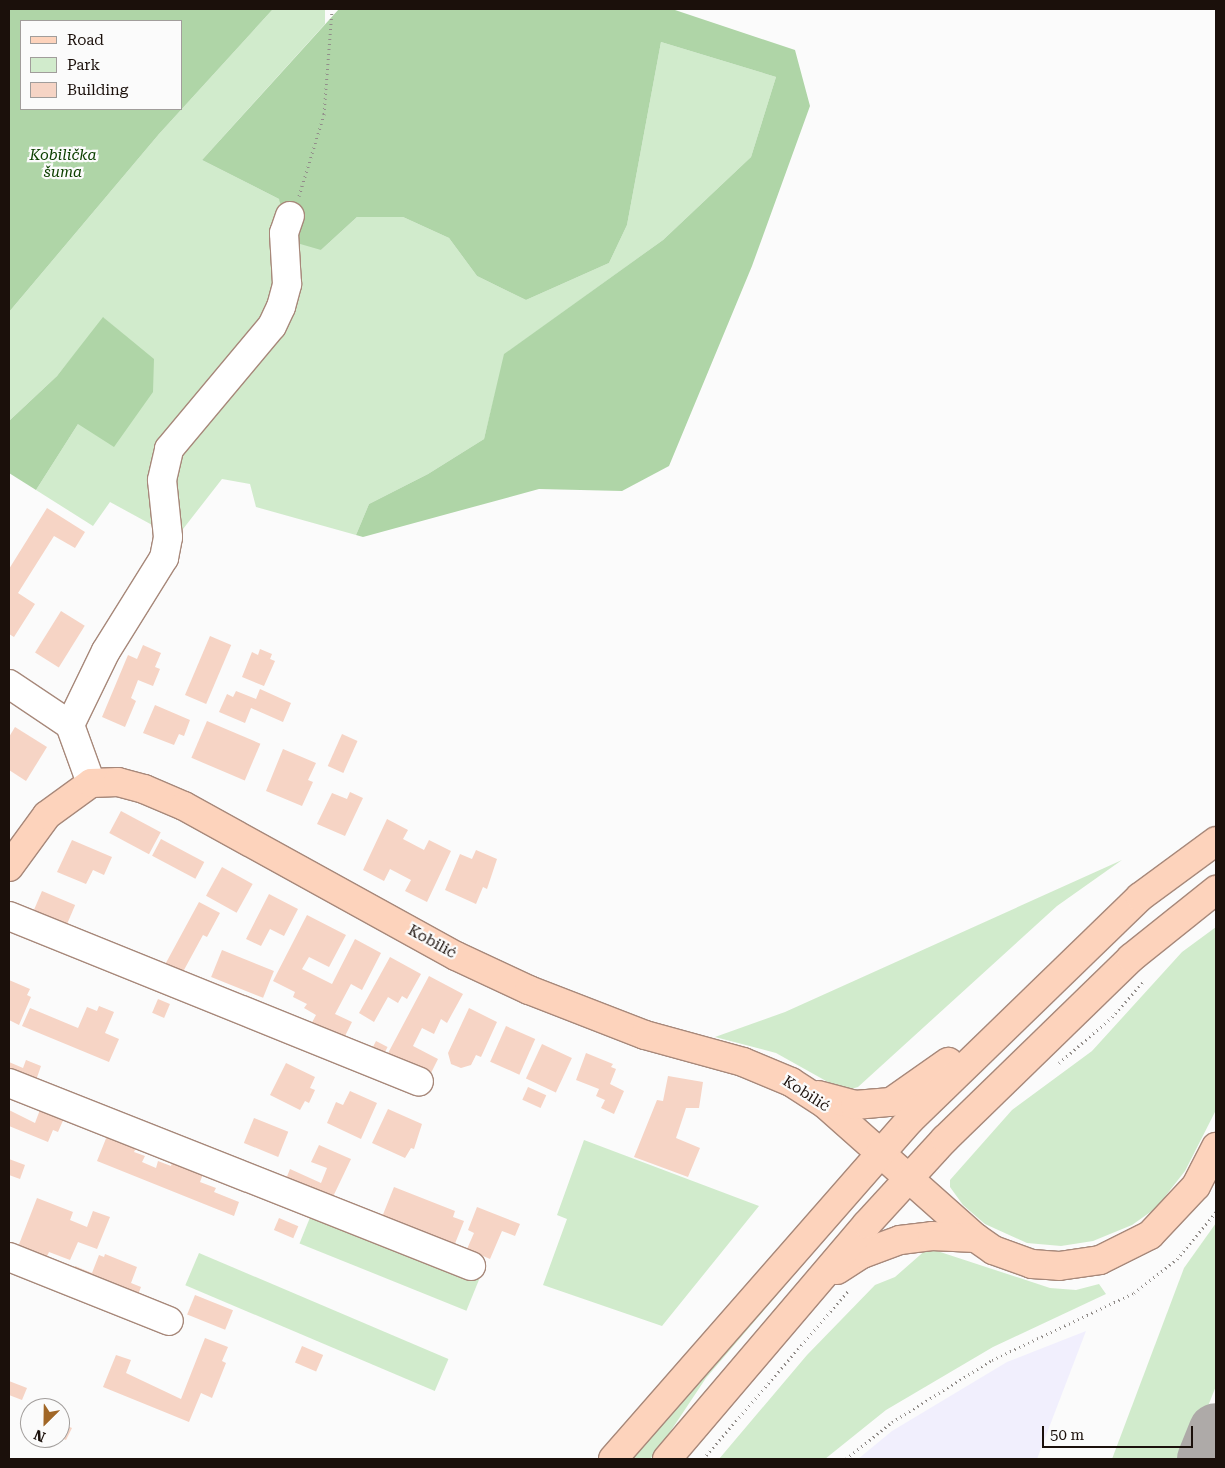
<!DOCTYPE html>
<meta charset="utf-8">
<style>
body{margin:0}
#map{position:relative;width:1225px;height:1468px;overflow:hidden;background:#fbfbfb;font-family:"Roboto Serif",serif}
div>[style]{position:absolute}
[style*='--x']{left:calc(var(--x)*1px);top:calc(var(--y)*1px);width:calc(var(--w)*1px);rotate:calc(var(--a)*1deg)}
.commercial>*{inset:0;background:#f1effd}
.green>*{inset:0;background:#d1ebcc;transform-origin:0 0}
.forest>*{inset:0;background:#afd5a7}
.taxiway>*{height:54px;margin:-27px;padding:0 27px;transform-origin:27px;border-radius:27px;background:#aeaaa8}
.building>*{inset:0;background:#f6d4c5;transform-origin:0 0}
.path>*{height:3px;margin-top:-1.5px;transform-origin:0;background:repeating-linear-gradient(90deg,#928d8a 0 1px,transparent 0 5px)}
.roads{filter:drop-shadow(1px 0 #a7887a) drop-shadow(-1px 0 #a7887a) drop-shadow(0 1px #a7887a) drop-shadow(0 -1px #a7887a)}
.minor>*{height:28px;margin:-14px;padding:0 14px;transform-origin:14px;border-radius:14px;background:#fff}
.major>*{height:28px;margin:-14px;padding:0 14px;transform-origin:14px;border-radius:14px;background:#fdd3bc}
span{translate:-50% -50%;white-space:nowrap;text-align:center;line-height:1.15;-webkit-text-stroke:4.5px #fbfbfb;paint-order:stroke}
.park-label{font-size:15px;color:#0d4001;font-style:italic}
.street-label{font-size:15px;color:#1b100b}
.frame{position:absolute;inset:0;border:10px solid #1b100b;pointer-events:none}
.legend{position:absolute;left:20px;top:20px;width:162px;height:90px;box-sizing:border-box;background:#fbfbfb;border:1px solid #a19d9b;margin:0;padding:6px 9px;list-style:none;font-size:15px;color:#1b100b}
.legend li{display:flex;align-items:center;gap:10px;height:25px}
.legend b{width:25px;border:1px solid #a19d9b}
.north{position:absolute;left:20px;top:1398px;width:50px;height:50px;box-sizing:border-box;background:#fbfbfb;border:1px solid #a19d9b;border-radius:50%;rotate:203deg;font-size:14px;font-weight:700;line-height:20px;text-align:center;color:#1b100b}
.north::after{content:'';display:block;margin:auto;width:18px;height:22px;background:#a16727;clip-path:polygon(50% 0,100% 100%,50% 72%,0 100%)}
.scale{position:absolute;left:1042px;top:1426px;width:151px;height:22px;box-sizing:border-box;border:2px solid #1b100b;border-top:0;padding-left:6px;font-size:15px;line-height:18px;white-space:nowrap;color:#1b100b;-webkit-text-stroke:4px #fbfbfb;paint-order:stroke}
</style>
<div id="map">
<div class="commercial">
<i style="clip-path:polygon(1086px 1331px,1037px 1459px,858px 1459px,892px 1431px,1007px 1362px)"></i>
</div>
<div class="green">
<i style="clip-path:polygon(273px 9px,325px 9px,325px 24px,202px 160px,279px 199px,321px 250px,357px 217px,403px 217px,449px 238px,477px 276px,526px 300px,609px 263px,627px 225px,661px 42px,776px 77px,751px 157px,663px 240px,505px 354px,484px 439px,428px 474px,369px 504px,356px 535px,256px 507px,250px 484px,222px 479px,176px 538px,110px 502px,93px 526px,36px 490px,78px 424px,124px 335px,104px 318px,57px 376px,9px 421px,9px 312px,159px 134px)"></i>
<i style="clip-path:polygon(1122px 860px,1057px 906px,858px 1087px,844px 1091px,776px 1053px,715px 1037px,785px 1012px)"></i>
<i style="clip-path:polygon(1216px 927px,1216px 1110px,1185px 1171px,1156px 1208px,1132px 1225px,1093px 1241px,1061px 1246px,1027px 1243px,985px 1224px,963px 1205px,950px 1187px,950px 1180px,1012px 1110px,1092px 1051px,1182px 952px)"></i>
<i style="clip-path:polygon(584px 1140px,759px 1206px,662px 1326px,543px 1285px,567px 1219px,557px 1215px)"></i>
<i style="clip-path:polygon(846px 1209px,849px 1211px,706px 1378px,660px 1447px,650px 1459px,629px 1459px)"></i>
<i style="left:313px;top:1210px;width:180px;height:36px;rotate:22deg"></i>
<i style="clip-path:polygon(1216px 1223px,1216px 1386px,1187px 1459px,1112px 1459px,1184px 1268px)"></i>
<i style="clip-path:polygon(928px 1248px,1050px 1288px,1076px 1290px,1099px 1284px,1106px 1294px,993px 1347px,886px 1410px,825px 1459px,719px 1459px,807px 1355px,875px 1285px,895px 1277px)"></i>
<i style="left:199px;top:1253px;width:271px;height:35px;rotate:23deg"></i>
</div>
<div class="forest">
<i style="clip-path:polygon(evenodd,9px 9px,273px 9px,159px 134px,9px 312px,9px 9px,21px 21px,181px 21px,181px 109px,21px 109px,21px 21px)"></i>
<i style="clip-path:polygon(339px 9px,672px 9px,795px 50px,810px 106px,752px 266px,669px 466px,622px 491px,539px 489px,363px 537px,356px 535px,369px 504px,428px 474px,484px 439px,504px 354px,663px 240px,751px 157px,776px 77px,661px 42px,627px 225px,609px 263px,526px 300px,477px 276px,449px 238px,403px 217px,357px 217px,321px 250px,290px 241px,279px 199px,202px 160px)"></i>
<i style="clip-path:polygon(103px 317px,154px 359px,153px 392px,114px 447px,78px 424px,36px 490px,9px 473px,9px 421px,57px 376px)"></i>
</div>
<div class="taxiway">
<i style="--x:1204;--y:1459;--w:31;--a:-68"></i>
</div>
<div class="building">
<i style="clip-path:polygon(47px 508px,85px 532px,75px 548px,54px 536px,18px 593px,35px 604px,14px 637px,9px 634px,9px 569px)"></i>
<i style="left:61px;top:611px;width:28px;height:49px;rotate:32deg"></i>
<i style="left:210px;top:636px;width:23px;height:64px;rotate:23deg"></i>
<i style="clip-path:polygon(143px 645px,161px 653px,155px 667px,160px 669px,153px 686px,138px 680px,131px 698px,136px 701px,125px 727px,102px 717px,128px 655px,137px 659px)"></i>
<i style="clip-path:polygon(260px 649px,272px 654px,270px 659px,275px 661px,264px 686px,242px 677px,252px 652px,258px 655px)"></i>
<i style="clip-path:polygon(260px 689px,291px 703px,283px 722px,251px 708px,245px 723px,219px 712px,227px 694px,233px 697px,236px 691px,256px 699px)"></i>
<i style="clip-path:polygon(155px 705px,190px 720px,184px 736px,179px 734px,174px 745px,143px 733px)"></i>
<i style="left:207px;top:721px;width:58px;height:40px;rotate:23deg"></i>
<i style="clip-path:polygon(15px 727px,47px 747px,26px 781px,9px 770px,9px 737px)"></i>
<i style="left:342px;top:734px;width:17px;height:35px;rotate:24deg"></i>
<i style="clip-path:polygon(283px 749px,316px 763px,308px 780px,313px 782px,302px 806px,266px 791px)"></i>
<i style="clip-path:polygon(350px 792px,363px 798px,345px 836px,317px 824px,332px 793px,347px 799px)"></i>
<i style="left:121px;top:811px;width:45px;height:25px;rotate:28deg"></i>
<i style="clip-path:polygon(387px 819px,408px 830px,403px 839px,424px 850px,429px 840px,451px 851px,427px 902px,405px 891px,411px 880px,390px 869px,384px 881px,363px 870px)"></i>
<i style="left:161px;top:839px;width:49px;height:19px;rotate:28deg"></i>
<i style="clip-path:polygon(72px 840px,112px 857px,104px 875px,93px 870px,86px 884px,57px 872px)"></i>
<i style="clip-path:polygon(476px 850px,497px 859px,487px 889px,483px 887px,476px 904px,445px 890px,460px 854px,472px 859px)"></i>
<i style="left:222px;top:867px;width:35px;height:33px;rotate:29deg"></i>
<i style="left:42px;top:891px;width:36px;height:31px;rotate:23deg"></i>
<i style="clip-path:polygon(269px 894px,298px 909px,284px 936px,270px 929px,261px 946px,246px 939px)"></i>
<i style="clip-path:polygon(199px 902px,220px 913px,207px 937px,203px 935px,178px 981px,161px 972px)"></i>
<i style="clip-path:polygon(307px 915px,346px 935px,329px 967px,309px 957px,302px 969px,332px 984px,355px 939px,381px 953px,362px 990px,351px 984px,335px 1014px,352px 1022px,341px 1044px,309px 1028px,316px 1015px,304px 1008px,307px 1004px,293px 997px,295px 992px,273px 981px)"></i>
<i style="left:222px;top:950px;width:56px;height:29px;rotate:22deg"></i>
<i style="clip-path:polygon(390px 957px,421px 974px,407px 999px,402px 996px,398px 1003px,388px 997px,374px 1022px,359px 1013px)"></i>
<i style="clip-path:polygon(429px 976px,463px 994px,447px 1023px,441px 1019px,434px 1034px,422px 1028px,413px 1046px,438px 1059px,428px 1079px,386px 1057px)"></i>
<i style="clip-path:polygon(9px 980px,30px 989px,27px 995px,31px 997px,19px 1025px,9px 1020px)"></i>
<i style="left:158px;top:999px;width:13px;height:15px;rotate:23deg"></i>
<i style="clip-path:polygon(99px 1006px,114px 1012px,105px 1033px,119px 1039px,109px 1062px,22px 1026px,30px 1008px,78px 1028px,87px 1007px,97px 1011px)"></i>
<i style="clip-path:polygon(469px 1008px,497px 1022px,481px 1057px,476px 1055px,471px 1065px,461px 1068px,451px 1064px,448px 1053px)"></i>
<i style="left:506px;top:1026px;width:32px;height:39px;rotate:24deg"></i>
<i style="left:376px;top:1041px;width:13px;height:15px;rotate:27deg"></i>
<i style="left:542px;top:1044px;width:33px;height:38px;rotate:25deg"></i>
<i style="clip-path:polygon(586px 1053px,613px 1064px,611px 1067px,616px 1069px,610px 1084px,624px 1091px,614px 1114px,601px 1108px,605px 1100px,596px 1096px,599px 1089px,576px 1080px)"></i>
<i style="clip-path:polygon(26px 1060px,41px 1066px,33px 1089px,9px 1079px,9px 1062px,23px 1068px)"></i>
<i style="clip-path:polygon(286px 1063px,315px 1077px,310px 1088px,315px 1090px,309px 1103px,305px 1101px,300px 1110px,270px 1095px)"></i>
<i style="clip-path:polygon(668px 1076px,703px 1082px,699px 1108px,686px 1108px,676px 1138px,700px 1148px,688px 1177px,634px 1157px,657px 1100px,663px 1101px)"></i>
<i style="left:528px;top:1087px;width:20px;height:14px;rotate:24deg"></i>
<i style="clip-path:polygon(350px 1091px,377px 1103px,361px 1139px,327px 1123px,336px 1102px,343px 1105px)"></i>
<i style="clip-path:polygon(41px 1107px,65px 1116px,58px 1132px,53px 1130px,48px 1142px,9px 1126px,9px 1110px,35px 1123px)"></i>
<i style="clip-path:polygon(388px 1109px,422px 1124px,414px 1149px,411px 1148px,405px 1158px,372px 1143px)"></i>
<i style="left:254px;top:1118px;width:37px;height:27px;rotate:22deg"></i>
<i style="clip-path:polygon(107px 1136px,136px 1148px,134px 1152px,145px 1156px,142px 1162px,156px 1168px,158px 1161px,171px 1166px,172px 1162px,203px 1174px,200px 1182px,216px 1188px,214px 1192px,239px 1202px,234px 1216px,97px 1161px)"></i>
<i style="clip-path:polygon(319px 1145px,351px 1159px,330px 1203px,284px 1184px,290px 1169px,321px 1183px,327px 1168px,311px 1162px)"></i>
<i style="clip-path:polygon(9px 1159px,25px 1165px,20px 1179px,9px 1175px)"></i>
<i style="clip-path:polygon(394px 1187px,455px 1211px,453px 1217px,464px 1221px,452px 1251px,382px 1217px)"></i>
<i style="clip-path:polygon(37px 1198px,73px 1212px,70px 1220px,87px 1227px,93px 1211px,110px 1217px,97px 1249px,78px 1242px,70px 1260px,49px 1252px,44px 1263px,16px 1252px)"></i>
<i style="clip-path:polygon(477px 1207px,520px 1224px,515px 1236px,502px 1231px,490px 1259px,467px 1249px,474px 1233px,468px 1230px)"></i>
<i style="left:279px;top:1218px;width:21px;height:13px;rotate:23deg"></i>
<i style="clip-path:polygon(105px 1254px,137px 1267px,131px 1283px,141px 1287px,135px 1302px,71px 1276px,75px 1266px,92px 1273px,99px 1255px,104px 1257px)"></i>
<i style="left:195px;top:1295px;width:41px;height:21px;rotate:22deg"></i>
<i style="clip-path:polygon(205px 1338px,228px 1347px,222px 1361px,226px 1363px,212px 1398px,201px 1393px,189px 1422px,103px 1387px,116px 1355px,131px 1360px,126px 1373px,181px 1399px)"></i>
<i style="left:302px;top:1346px;width:23px;height:18px;rotate:23deg"></i>
<i style="clip-path:polygon(9px 1381px,27px 1388px,22px 1400px,9px 1395px)"></i>
<i style="clip-path:polygon(60px 1423px,72px 1428px,66px 1440px,60px 1438px)"></i>
</div>
<div class="path">
<i style="--x:299;--y:196;--w:86;--a:-73"></i>
<i style="--x:324;--y:114;--w:105;--a:-85.6"></i>
<i style="--x:1059;--y:1063;--w:70;--a:-41"></i>
<i style="--x:1112;--y:1017;--w:48;--a:-48.4"></i>
<i style="--x:703;--y:1459;--w:222;--a:-49.2"></i>
<i style="--x:846;--y:1459;--w:59;--a:-38.8"></i>
<i style="--x:892;--y:1422;--w:118;--a:-31.8"></i>
<i style="--x:992;--y:1360;--w:157;--a:-25.3"></i>
<i style="--x:1134;--y:1293;--w:55;--a:-38.3"></i>
<i style="--x:1177;--y:1259;--w:61;--a:-50.3"></i>
</div>
<div class="roads">
<div class="minor">
<i style="--x:9;--y:684;--w:73;--a:33.9"></i>
<i style="--x:91;--y:783;--w:62;--a:-109.9"></i>
<i style="--x:70;--y:725;--w:82;--a:-64.1"></i>
<i style="--x:106;--y:651;--w:110;--a:-58.1"></i>
<i style="--x:164;--y:558;--w:21;--a:-79"></i>
<i style="--x:168;--y:537;--w:57;--a:-96"></i>
<i style="--x:162;--y:480;--w:32;--a:-77"></i>
<i style="--x:169;--y:449;--w:160;--a:-50.1"></i>
<i style="--x:272;--y:326;--w:21;--a:-65"></i>
<i style="--x:281;--y:307;--w:24;--a:-75"></i>
<i style="--x:287;--y:284;--w:51;--a:-93.4"></i>
<i style="--x:284;--y:233;--w:18;--a:-71"></i>
<i style="--x:9;--y:916;--w:442;--a:22"></i>
<i style="--x:9;--y:1083;--w:497;--a:21.6"></i>
<i style="--x:9;--y:1257;--w:172;--a:21.8"></i>
</div>
<div class="major">
<i style="--x:9;--y:867;--w:64;--a:-53.8"></i>
<i style="--x:47;--y:815;--w:54;--a:-36"></i>
<i style="--x:91;--y:783;--w:27;--a:-2"></i>
<i style="--x:118;--y:782;--w:27;--a:15"></i>
<i style="--x:144;--y:789;--w:43;--a:23"></i>
<i style="--x:184;--y:806;--w:311;--a:28.9"></i>
<i style="--x:456;--y:956;--w:81;--a:25"></i>
<i style="--x:529;--y:990;--w:124;--a:21.2"></i>
<i style="--x:645;--y:1035;--w:102;--a:15.4"></i>
<i style="--x:743;--y:1062;--w:52;--a:22.6"></i>
<i style="--x:791;--y:1082;--w:40;--a:32.9"></i>
<i style="--x:825;--y:1104;--w:202;--a:41.6"></i>
<i style="--x:976;--y:1238;--w:21;--a:35"></i>
<i style="--x:993;--y:1250;--w:41;--a:19.7"></i>
<i style="--x:1032;--y:1264;--w:27;--a:4"></i>
<i style="--x:1059;--y:1266;--w:41;--a:-8.3"></i>
<i style="--x:1100;--y:1260;--w:56;--a:-26.6"></i>
<i style="--x:1150;--y:1235;--w:67;--a:-46.8"></i>
<i style="--x:1196;--y:1186;--w:44;--a:-62.9"></i>
<i style="--x:818;--y:1095;--w:38;--a:15"></i>
<i style="--x:855;--y:1105;--w:36;--a:-5"></i>
<i style="--x:891;--y:1102;--w:70;--a:-35.1"></i>
<i style="--x:837;--y:1270;--w:30;--a:-33"></i>
<i style="--x:862;--y:1254;--w:40;--a:-20.2"></i>
<i style="--x:900;--y:1240;--w:32;--a:-7"></i>
<i style="--x:932;--y:1236;--w:44;--a:2.6"></i>
<i style="--x:613;--y:1459;--w:451;--a:-48.8"></i>
<i style="--x:910;--y:1120;--w:320;--a:-44.1"></i>
<i style="--x:1140;--y:897;--w:94;--a:-36.4"></i>
<i style="--x:667;--y:1459;--w:309;--a:-49.6"></i>
<i style="--x:867;--y:1224;--w:115;--a:-47.5"></i>
<i style="--x:945;--y:1139;--w:260;--a:-44.2"></i>
<i style="--x:1131;--y:958;--w:109;--a:-38.7"></i>
</div>
</div>
<div class="park-label">
<span style="left:63px;top:164px">Kobilička<br>šuma</span>
</div>
<div class="street-label">
<span style="left:432px;top:942px;rotate:29deg">Kobilić</span>
<span style="left:806px;top:1094px;rotate:33deg">Kobilić</span>
</div>
<div class="frame"></div>
<ul class="legend">
<li><b style="height:6px;background:#fdd3bc"></b>Road</li>
<li><b style="height:14px;background:#d1ebcc"></b>Park</li>
<li><b style="height:14px;background:#f6d4c5"></b>Building</li>
</ul>
<div class="north">N</div>
<div class="scale">50 m</div>
</div>
